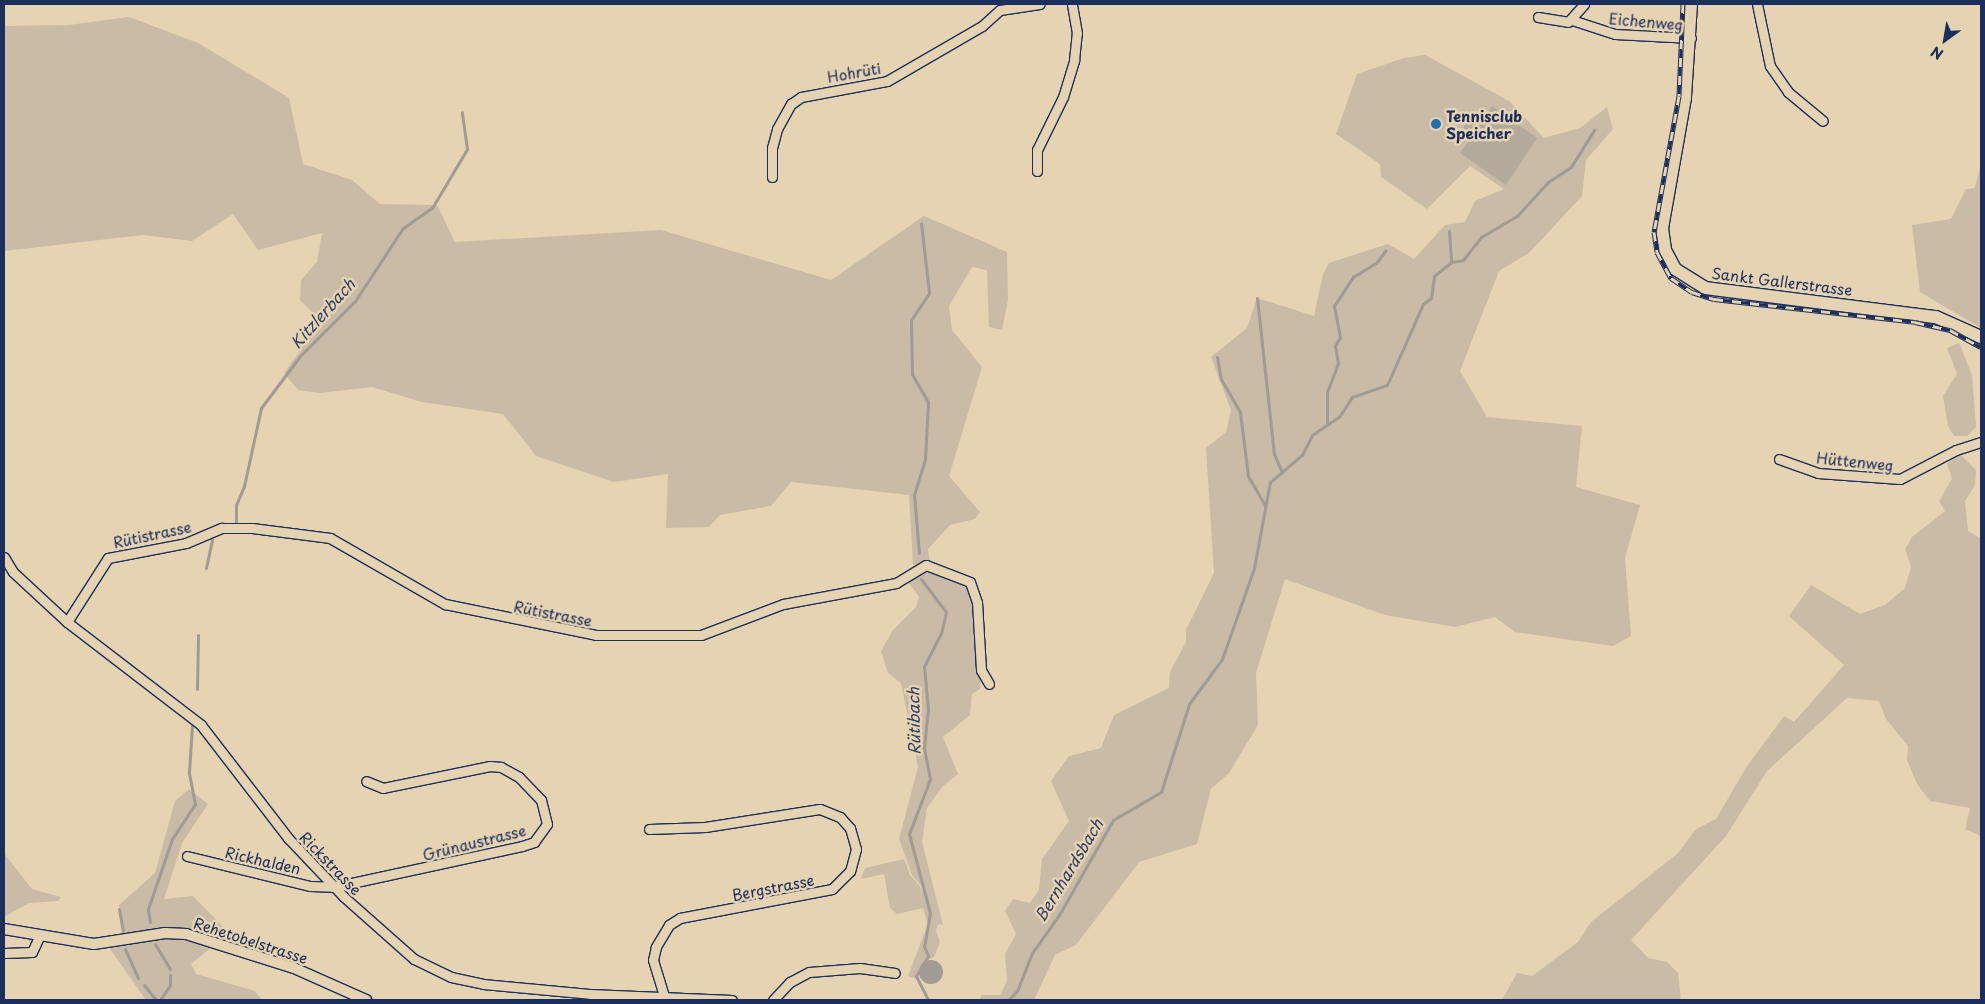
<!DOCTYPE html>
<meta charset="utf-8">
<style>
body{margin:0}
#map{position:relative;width:1985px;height:1004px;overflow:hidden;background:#e6d3b1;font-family:"Playpen Sans",sans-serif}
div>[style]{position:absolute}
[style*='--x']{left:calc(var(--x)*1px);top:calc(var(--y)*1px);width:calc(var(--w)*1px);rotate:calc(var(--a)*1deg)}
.green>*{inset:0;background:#c9bba5}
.water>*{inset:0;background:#a09b95}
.round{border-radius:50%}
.stream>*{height:3px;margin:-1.5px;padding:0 1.5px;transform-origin:1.5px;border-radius:1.5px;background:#a09b95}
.building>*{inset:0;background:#b3aa9c}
.roads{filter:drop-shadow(1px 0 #1b2f5e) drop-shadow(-1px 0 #1b2f5e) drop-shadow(0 1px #1b2f5e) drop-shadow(0 -1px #1b2f5e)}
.minor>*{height:9px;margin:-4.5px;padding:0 4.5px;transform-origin:4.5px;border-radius:4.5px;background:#e6d3b1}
.tertiary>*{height:10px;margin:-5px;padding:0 5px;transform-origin:5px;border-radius:5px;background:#e6d3b1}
.secondary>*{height:12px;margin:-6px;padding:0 6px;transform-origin:6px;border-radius:6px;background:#e6d3b1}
.rail>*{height:5px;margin-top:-2.5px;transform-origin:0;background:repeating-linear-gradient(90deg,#e6d3b1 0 9px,#1b2f5e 0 18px);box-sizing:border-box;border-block:1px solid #1b2f5e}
.dots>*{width:14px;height:14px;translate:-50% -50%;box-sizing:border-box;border:2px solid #e6d3b1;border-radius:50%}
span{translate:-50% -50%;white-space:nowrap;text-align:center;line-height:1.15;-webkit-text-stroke:5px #e6d3b1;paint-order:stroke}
.street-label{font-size:15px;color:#1b2f5e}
.poi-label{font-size:15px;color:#1b2f5e;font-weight:700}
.left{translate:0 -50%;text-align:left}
.water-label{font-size:16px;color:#2f3f66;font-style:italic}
.frame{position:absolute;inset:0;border:5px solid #1b2f5e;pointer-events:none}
.north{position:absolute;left:1920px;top:15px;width:50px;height:50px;-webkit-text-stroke:4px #e6d3b1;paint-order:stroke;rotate:212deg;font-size:14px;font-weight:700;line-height:20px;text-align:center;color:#1b2f5e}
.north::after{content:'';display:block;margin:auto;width:18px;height:22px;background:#1b2f5e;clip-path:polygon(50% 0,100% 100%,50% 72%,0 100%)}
</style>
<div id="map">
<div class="green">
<div style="clip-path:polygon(129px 17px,198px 43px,289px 98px,303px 164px,352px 180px,380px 204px,437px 205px,455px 242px,661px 230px,831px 280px,924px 216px,1007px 252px,1008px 300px,1002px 330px,989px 327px,987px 270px,972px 267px,949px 306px,952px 330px,982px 367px,949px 476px,980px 512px,975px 519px,950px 525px,928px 549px,930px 562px,913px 565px,909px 495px,791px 482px,771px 506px,720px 515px,709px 527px,666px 528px,668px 474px,614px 482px,536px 456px,503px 414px,422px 402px,372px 387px,320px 393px,298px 390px,284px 373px,321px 321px,300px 300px,301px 280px,317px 262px,322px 233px,258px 250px,233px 214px,192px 241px,143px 235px,4px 251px,4px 26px,69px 25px)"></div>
<div style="clip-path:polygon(1425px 55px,1509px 101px,1544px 138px,1580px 128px,1607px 107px,1613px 129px,1586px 160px,1582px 196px,1529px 253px,1499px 271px,1460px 371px,1487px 417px,1582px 426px,1576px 487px,1640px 505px,1625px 558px,1631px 636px,1613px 646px,1515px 632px,1495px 617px,1455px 627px,1385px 615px,1285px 579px,1256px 673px,1258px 725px,1229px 773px,1211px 789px,1197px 844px,1139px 862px,1076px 945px,1055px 955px,1034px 1000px,980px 1000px,981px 995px,1000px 995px,1007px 981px,1005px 954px,1016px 934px,1005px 911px,1013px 899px,1030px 903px,1039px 890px,1042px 859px,1069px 821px,1051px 781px,1069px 756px,1101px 748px,1114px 715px,1169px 688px,1170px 672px,1186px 642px,1186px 630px,1214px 573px,1206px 448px,1226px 432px,1231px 410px,1211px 357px,1247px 328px,1257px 298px,1314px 316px,1323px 274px,1329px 263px,1388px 244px,1414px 259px,1445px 225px,1465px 222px,1475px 201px,1504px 189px,1470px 166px,1427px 209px,1381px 177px,1380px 164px,1336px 134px,1357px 74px,1404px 58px)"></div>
<div style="clip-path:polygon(1981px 163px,1981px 328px,1920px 292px,1912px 225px,1951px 219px,1966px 189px,1975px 188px)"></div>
<div style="clip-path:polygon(1959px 343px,1972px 375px,1976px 427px,1967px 436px,1954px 436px,1948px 426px,1943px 396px,1957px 374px,1947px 348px)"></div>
<div style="clip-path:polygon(1960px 454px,1976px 470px,1975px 485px,1965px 501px,1968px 531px,1981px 539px,1981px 836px,1965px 829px,1970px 808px,1930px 801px,1917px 784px,1907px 760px,1908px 746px,1886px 719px,1879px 701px,1847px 698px,1767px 771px,1726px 836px,1631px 940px,1648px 958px,1667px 962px,1678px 973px,1681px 1000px,1502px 1000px,1517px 973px,1532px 976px,1578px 942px,1591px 922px,1677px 854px,1696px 829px,1716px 819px,1747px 766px,1784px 716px,1794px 722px,1844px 665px,1789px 616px,1811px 585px,1860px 614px,1885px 605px,1905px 588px,1911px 567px,1905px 549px,1912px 537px,1945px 511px,1939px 501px,1952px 479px,1947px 464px)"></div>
<div style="clip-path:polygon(928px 568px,962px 579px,972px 591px,981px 678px,980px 689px,972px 694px,970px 715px,943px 737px,958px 774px,943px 786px,927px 808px,922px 842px,943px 925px,938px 924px,936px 931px,940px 942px,934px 957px,924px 961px,917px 979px,908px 976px,928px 924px,923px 908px,897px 914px,890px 908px,884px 874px,861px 879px,865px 868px,904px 859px,910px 875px,920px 886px,922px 901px,921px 886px,912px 875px,899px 839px,918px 767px,901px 683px,888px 673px,881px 651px,893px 630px,916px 607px,919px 597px,907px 580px)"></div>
<div style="clip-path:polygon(189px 789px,208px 804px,182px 843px,164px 899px,193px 896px,229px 933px,191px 964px,196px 974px,255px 991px,262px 1000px,146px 1000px,110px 949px,124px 931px,119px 905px,155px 873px,175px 801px)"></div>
<div style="clip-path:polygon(4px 853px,32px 889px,61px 897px,58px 901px,29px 903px,4px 917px)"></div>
</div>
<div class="water">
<div class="round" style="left:919px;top:960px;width:24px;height:24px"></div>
</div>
<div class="stream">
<div style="--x:1449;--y:231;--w:31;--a:86"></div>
<div style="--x:1257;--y:298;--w:157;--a:83.8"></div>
<div style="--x:1274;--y:454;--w:20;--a:66"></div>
<div style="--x:1217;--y:357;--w:22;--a:80"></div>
<div style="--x:1221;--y:379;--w:38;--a:60"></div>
<div style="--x:1240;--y:412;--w:64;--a:82.9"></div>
<div style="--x:1248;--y:476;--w:34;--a:60"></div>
<div style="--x:1327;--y:424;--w:32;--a:-90"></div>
<div style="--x:1327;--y:392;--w:31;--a:-69"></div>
<div style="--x:1338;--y:363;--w:17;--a:-100"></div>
<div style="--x:1335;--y:346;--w:10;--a:-61"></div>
<div style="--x:1340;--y:337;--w:32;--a:-101"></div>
<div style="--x:1334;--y:306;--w:35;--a:-57"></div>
<div style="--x:1353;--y:277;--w:28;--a:-32"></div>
<div style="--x:1377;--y:262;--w:14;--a:-54"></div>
<div style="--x:236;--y:523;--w:18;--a:-90"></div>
<div style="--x:236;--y:505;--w:21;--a:-67"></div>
<div style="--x:244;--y:486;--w:80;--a:-77.7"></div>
<div style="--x:261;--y:408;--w:65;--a:-53.1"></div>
<div style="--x:300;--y:356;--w:78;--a:-45"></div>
<div style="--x:355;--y:301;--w:87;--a:-56.7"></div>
<div style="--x:403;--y:228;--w:35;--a:-35"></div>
<div style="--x:432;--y:208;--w:69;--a:-59.3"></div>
<div style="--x:467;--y:149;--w:37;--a:-98"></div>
<div style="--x:919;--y:553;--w:58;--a:-94.9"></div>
<div style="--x:914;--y:495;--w:37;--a:-73"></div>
<div style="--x:925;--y:460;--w:58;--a:-87"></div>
<div style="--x:928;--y:402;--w:32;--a:-120"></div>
<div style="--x:912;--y:374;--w:54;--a:-91.1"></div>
<div style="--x:911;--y:320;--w:32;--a:-56"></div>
<div style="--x:929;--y:293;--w:70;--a:-96.5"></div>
<div style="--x:206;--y:568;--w:29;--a:-78"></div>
<div style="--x:921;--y:579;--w:41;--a:52.9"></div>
<div style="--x:946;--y:612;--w:22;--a:103"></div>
<div style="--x:941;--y:633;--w:37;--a:117"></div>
<div style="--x:924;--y:666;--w:43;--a:84.7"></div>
<div style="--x:928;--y:709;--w:39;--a:96"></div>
<div style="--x:924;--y:748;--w:32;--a:79"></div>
<div style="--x:930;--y:779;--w:59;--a:110.9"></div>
<div style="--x:909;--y:834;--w:82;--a:75.1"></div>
<div style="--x:930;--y:913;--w:34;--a:100"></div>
<div style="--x:924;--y:946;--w:11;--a:68"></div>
<div style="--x:928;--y:956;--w:23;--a:121"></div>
<div style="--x:916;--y:976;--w:27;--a:63"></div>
<div style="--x:197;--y:689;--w:54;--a:-88.9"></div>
<div style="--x:119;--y:909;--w:22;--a:80"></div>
<div style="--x:150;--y:922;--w:13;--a:-99"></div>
<div style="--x:148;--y:909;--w:74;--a:-71.1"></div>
<div style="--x:172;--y:839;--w:42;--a:-56.7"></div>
<div style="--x:195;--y:804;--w:33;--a:-101"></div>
<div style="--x:189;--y:772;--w:46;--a:-86.3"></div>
<div style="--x:155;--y:944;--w:29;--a:59"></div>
<div style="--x:125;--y:949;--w:32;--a:66"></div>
<div style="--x:144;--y:985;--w:19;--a:51"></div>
<div style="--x:160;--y:1000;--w:18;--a:-56"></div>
<div style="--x:170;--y:985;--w:10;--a:-90"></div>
<div style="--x:1008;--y:1000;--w:13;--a:-45"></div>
<div style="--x:1017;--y:991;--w:41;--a:-68.5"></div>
<div style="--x:1032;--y:953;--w:47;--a:-54.6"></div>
<div style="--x:1059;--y:915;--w:109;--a:-60.4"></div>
<div style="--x:1113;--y:820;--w:56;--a:-30.3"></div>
<div style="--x:1161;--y:792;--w:92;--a:-72.3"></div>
<div style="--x:1189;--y:704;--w:56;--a:-53.7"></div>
<div style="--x:1222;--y:659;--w:96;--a:-70.6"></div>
<div style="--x:1254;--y:568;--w:87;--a:-79.5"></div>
<div style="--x:1270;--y:482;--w:42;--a:-40.2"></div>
<div style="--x:1302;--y:455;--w:22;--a:-63"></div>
<div style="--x:1312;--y:435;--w:32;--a:-34"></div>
<div style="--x:1339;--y:417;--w:24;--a:-57"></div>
<div style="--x:1352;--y:397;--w:37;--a:-19"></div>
<div style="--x:1387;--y:385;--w:89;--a:-66"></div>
<div style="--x:1423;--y:304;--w:10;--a:-37"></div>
<div style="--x:1431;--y:298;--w:22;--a:-82"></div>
<div style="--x:1434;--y:276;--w:22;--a:-39"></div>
<div style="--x:1451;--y:262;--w:12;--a:-9"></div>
<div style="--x:1463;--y:260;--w:29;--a:-52"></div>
<div style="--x:1481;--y:237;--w:42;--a:-30.3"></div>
<div style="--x:1517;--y:216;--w:46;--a:-47.6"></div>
<div style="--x:1548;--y:182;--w:27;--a:-33"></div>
<div style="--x:1571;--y:167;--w:44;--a:-58.1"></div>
</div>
<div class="building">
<div style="clip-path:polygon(1492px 106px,1537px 138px,1506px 185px,1460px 153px,1470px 139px,1460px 133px,1468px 120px,1478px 127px)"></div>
</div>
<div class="roads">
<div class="minor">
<div style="--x:1757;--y:4;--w:63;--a:78.2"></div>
<div style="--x:1770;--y:66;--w:32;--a:55"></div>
<div style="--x:1788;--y:92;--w:45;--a:39.6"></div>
<div style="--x:1538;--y:17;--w:30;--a:9"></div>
<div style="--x:1568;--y:22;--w:24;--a:-48"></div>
<div style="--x:1572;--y:20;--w:45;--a:18"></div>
<div style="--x:1615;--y:34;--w:76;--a:3"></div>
<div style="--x:1037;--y:171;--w:21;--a:-90"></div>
<div style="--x:1037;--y:150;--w:59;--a:-63.9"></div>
<div style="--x:1063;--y:97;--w:39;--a:-73"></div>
<div style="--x:1074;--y:60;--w:27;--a:-84"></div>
<div style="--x:1077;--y:33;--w:29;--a:-100"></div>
<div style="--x:772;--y:177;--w:29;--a:-90"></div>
<div style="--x:772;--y:148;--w:20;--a:-75"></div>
<div style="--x:777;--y:129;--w:29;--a:-61"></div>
<div style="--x:791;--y:104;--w:12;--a:-35"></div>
<div style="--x:801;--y:97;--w:87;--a:-10.5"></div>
<div style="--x:887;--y:81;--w:110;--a:-30.1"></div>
<div style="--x:982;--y:26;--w:24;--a:-42"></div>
<div style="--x:1000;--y:10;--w:40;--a:-8.5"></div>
<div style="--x:1779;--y:459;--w:41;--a:19.7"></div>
<div style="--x:1818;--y:473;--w:82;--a:4.2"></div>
<div style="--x:1900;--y:479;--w:63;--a:-27.4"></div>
<div style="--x:1956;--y:450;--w:26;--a:-18"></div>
<div style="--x:4;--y:557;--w:17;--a:59"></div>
<div style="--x:13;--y:572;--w:74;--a:42.8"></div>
<div style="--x:67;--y:622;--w:169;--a:37.5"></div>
<div style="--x:201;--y:725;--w:143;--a:52.4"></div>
<div style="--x:288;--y:838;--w:81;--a:46.5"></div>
<div style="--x:344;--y:897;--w:94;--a:41.5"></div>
<div style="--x:414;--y:959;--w:41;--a:25.9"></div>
<div style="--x:451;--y:977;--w:33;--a:12"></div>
<div style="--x:483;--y:984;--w:107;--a:5.3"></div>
<div style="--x:590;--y:994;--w:142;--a:2.4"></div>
<div style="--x:67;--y:622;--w:76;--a:-57.4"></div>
<div style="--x:108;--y:558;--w:79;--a:-10.9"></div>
<div style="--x:186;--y:543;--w:39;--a:-23"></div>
<div style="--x:222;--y:528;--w:30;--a:0"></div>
<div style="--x:252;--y:528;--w:79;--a:7.3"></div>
<div style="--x:330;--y:538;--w:133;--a:29.9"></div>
<div style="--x:445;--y:604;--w:154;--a:11.6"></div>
<div style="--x:596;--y:635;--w:105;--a:0"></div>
<div style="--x:701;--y:635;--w:88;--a:-20.7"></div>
<div style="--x:783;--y:604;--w:115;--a:-10.5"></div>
<div style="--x:896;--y:583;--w:35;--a:-31"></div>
<div style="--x:926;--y:565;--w:47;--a:21.1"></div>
<div style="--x:970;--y:582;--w:21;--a:71"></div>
<div style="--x:977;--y:602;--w:68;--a:86.6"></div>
<div style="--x:981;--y:670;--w:16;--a:60"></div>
<div style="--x:649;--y:829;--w:56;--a:-2"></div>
<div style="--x:705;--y:827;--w:116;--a:-8.9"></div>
<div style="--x:820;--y:809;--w:22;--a:22"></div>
<div style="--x:840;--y:817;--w:15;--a:48"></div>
<div style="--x:850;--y:828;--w:22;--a:74"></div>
<div style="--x:856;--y:849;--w:23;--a:105"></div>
<div style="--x:850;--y:871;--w:25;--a:135"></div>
<div style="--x:832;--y:889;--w:155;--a:169.2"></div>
<div style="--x:680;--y:918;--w:13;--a:148"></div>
<div style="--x:669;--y:925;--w:26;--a:121"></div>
<div style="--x:656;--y:947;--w:13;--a:103"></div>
<div style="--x:653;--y:960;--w:39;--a:73"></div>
<div style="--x:187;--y:856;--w:127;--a:13.7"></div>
<div style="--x:310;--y:886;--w:23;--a:2"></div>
<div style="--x:333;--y:887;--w:193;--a:-12.2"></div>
<div style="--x:522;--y:846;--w:13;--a:-18"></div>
<div style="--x:534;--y:842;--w:22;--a:-54"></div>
<div style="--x:547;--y:824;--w:25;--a:-104"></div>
<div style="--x:541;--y:800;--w:32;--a:-134"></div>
<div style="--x:519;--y:777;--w:21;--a:-151"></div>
<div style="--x:501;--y:767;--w:11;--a:-175"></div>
<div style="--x:490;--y:766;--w:109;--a:168.4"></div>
<div style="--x:383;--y:788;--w:18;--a:-158"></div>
<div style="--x:4;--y:953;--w:28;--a:-2"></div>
<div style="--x:32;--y:952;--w:19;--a:-65"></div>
<div style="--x:773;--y:1000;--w:25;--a:-47"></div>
<div style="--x:790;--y:982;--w:21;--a:-28"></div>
<div style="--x:809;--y:972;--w:51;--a:-4.5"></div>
<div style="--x:860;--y:968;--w:35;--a:8"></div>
</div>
<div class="tertiary">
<div style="--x:4;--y:929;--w:91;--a:9.5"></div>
<div style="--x:94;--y:944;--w:72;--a:-8.8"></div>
<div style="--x:165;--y:933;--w:21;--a:3"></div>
<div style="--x:186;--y:934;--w:113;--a:17.5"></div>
<div style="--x:294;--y:968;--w:79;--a:24"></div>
</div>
<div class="secondary">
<div style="--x:1691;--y:4;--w:94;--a:93.7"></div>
<div style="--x:1685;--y:98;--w:132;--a:100"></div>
<div style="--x:1662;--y:228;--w:22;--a:82"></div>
<div style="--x:1665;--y:250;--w:21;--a:62"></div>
<div style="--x:1675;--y:269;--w:36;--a:32"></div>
<div style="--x:1705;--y:288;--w:233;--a:7.2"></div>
<div style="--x:1936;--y:317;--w:49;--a:24"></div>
</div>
</div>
<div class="rail">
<div style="--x:1683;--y:4;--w:92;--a:92.5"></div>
<div style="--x:1679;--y:96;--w:138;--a:100.4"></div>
<div style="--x:1654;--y:232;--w:20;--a:81"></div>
<div style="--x:1657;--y:252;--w:30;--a:62"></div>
<div style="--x:1671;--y:278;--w:25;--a:34"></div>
<div style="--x:1692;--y:292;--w:23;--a:18"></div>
<div style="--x:1714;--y:299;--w:202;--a:6.5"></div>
<div style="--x:1915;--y:322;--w:36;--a:13"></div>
<div style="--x:1950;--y:330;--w:35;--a:29"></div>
</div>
<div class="dots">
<div style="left:1436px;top:124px;background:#1f6fb2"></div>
</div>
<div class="street-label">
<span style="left:1646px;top:21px;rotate:5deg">Eichenweg</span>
<span style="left:854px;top:72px;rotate:-10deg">Hohrüti</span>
<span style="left:1782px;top:281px;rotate:7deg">Sankt Gallerstrasse</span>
<span style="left:1855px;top:461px;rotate:6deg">Hüttenweg</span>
<span style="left:152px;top:534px;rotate:-12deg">Rütistrasse</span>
<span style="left:553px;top:613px;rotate:11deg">Rütistrasse</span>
<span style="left:474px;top:842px;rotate:-14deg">Grünaustrasse</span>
<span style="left:263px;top:860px;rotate:13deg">Rickhalden</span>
<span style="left:331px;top:863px;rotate:46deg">Rickstrasse</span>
<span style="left:773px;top:887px;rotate:-11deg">Bergstrasse</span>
<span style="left:251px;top:940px;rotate:18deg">Rehetobelstrasse</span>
</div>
<div class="poi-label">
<span class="left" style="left:1446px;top:124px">Tennisclub<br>Speicher</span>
</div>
<div class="water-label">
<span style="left:322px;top:313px;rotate:-48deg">Kitzlerbach</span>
<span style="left:913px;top:721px;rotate:-91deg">Rütibach</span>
<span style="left:1068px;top:870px;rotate:-59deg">Bernhardsbach</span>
</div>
<div class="frame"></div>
<div class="north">N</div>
</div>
